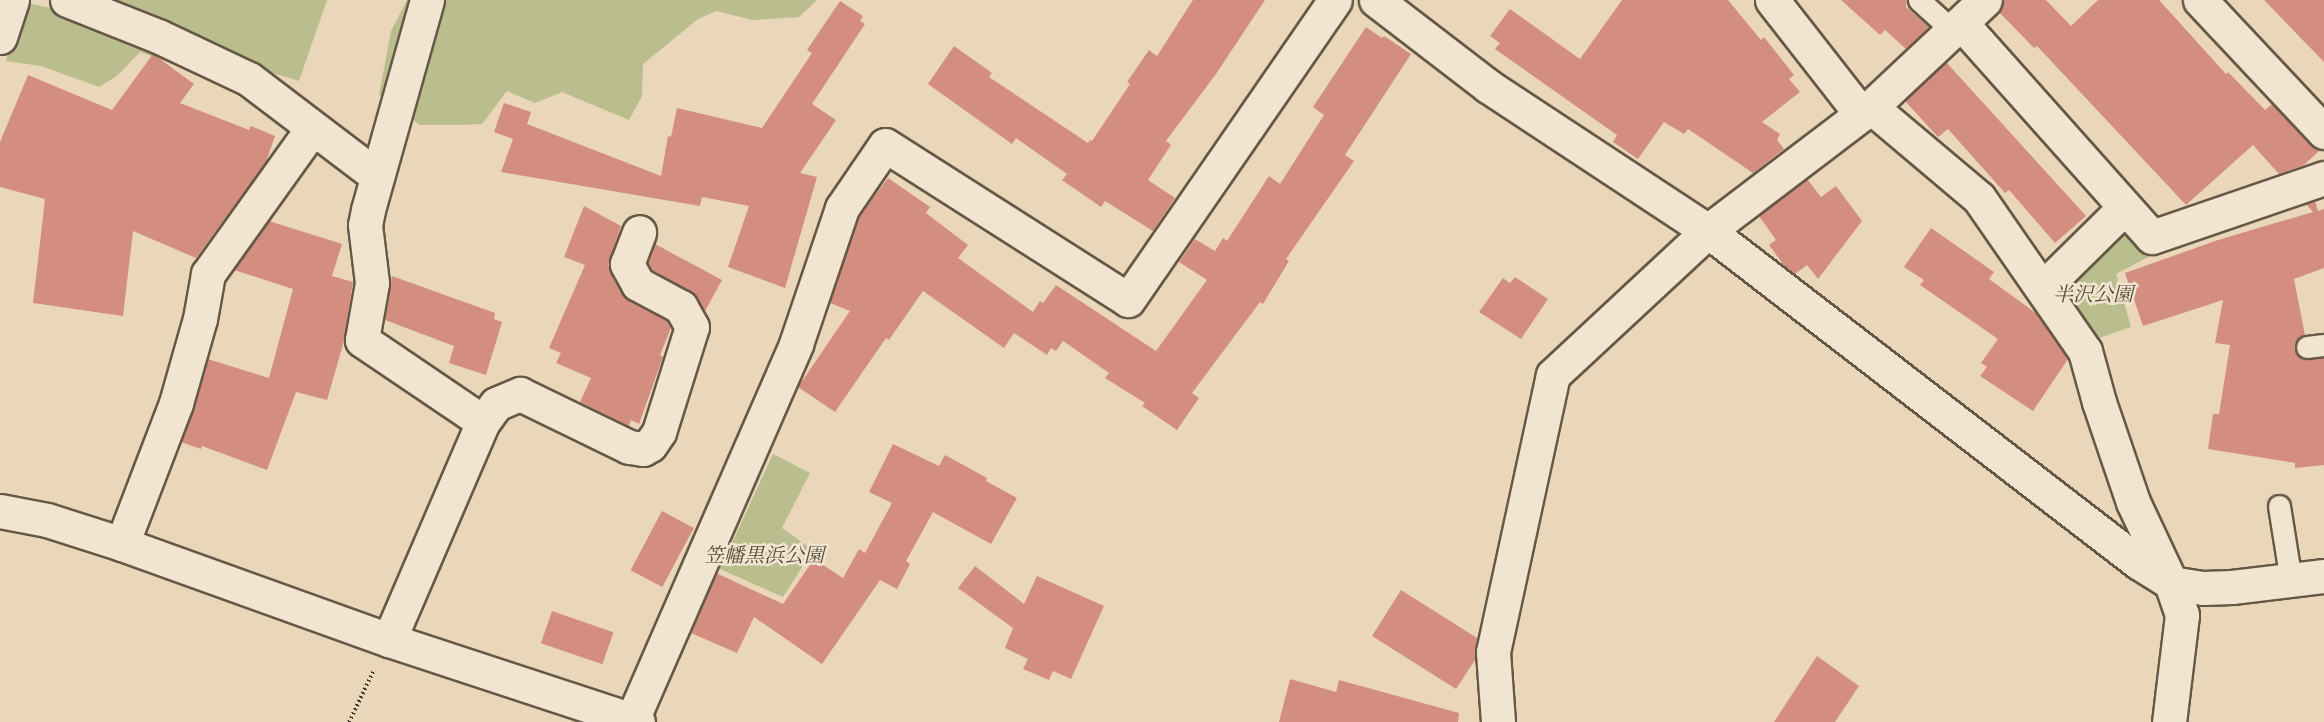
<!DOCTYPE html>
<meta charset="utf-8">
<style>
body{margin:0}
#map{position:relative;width:2324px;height:722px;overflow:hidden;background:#ead7ba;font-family:"Gentium Book Plus","Noto Serif JP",serif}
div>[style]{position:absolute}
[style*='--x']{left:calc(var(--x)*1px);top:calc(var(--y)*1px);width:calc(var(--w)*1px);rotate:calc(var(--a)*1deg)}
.green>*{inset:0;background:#babd8d}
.building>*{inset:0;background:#d48e80;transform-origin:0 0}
.path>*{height:4px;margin-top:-2px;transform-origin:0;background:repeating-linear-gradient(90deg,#3a2e20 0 1.5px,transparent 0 4.5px)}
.roads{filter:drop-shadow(2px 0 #665846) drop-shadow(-2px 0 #665846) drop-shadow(0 2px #665846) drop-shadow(0 -2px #665846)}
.service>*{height:21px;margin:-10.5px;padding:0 10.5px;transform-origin:10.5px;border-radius:10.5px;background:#f1e5d2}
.minor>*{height:33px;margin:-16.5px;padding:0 16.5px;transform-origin:16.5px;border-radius:16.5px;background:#f1e5d2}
.tertiary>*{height:33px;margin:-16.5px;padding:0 16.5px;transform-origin:16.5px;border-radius:16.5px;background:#f1e5d2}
span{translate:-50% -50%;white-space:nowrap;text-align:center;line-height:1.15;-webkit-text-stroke:5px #f1e5d2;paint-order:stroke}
.park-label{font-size:20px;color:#544b36;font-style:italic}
</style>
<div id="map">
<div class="green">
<div style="clip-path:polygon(63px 0,327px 0,299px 81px,270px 72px,248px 59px,226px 57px,211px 78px,140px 52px,117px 76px,99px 87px,41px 66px,6px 61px,23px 2px,51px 8px)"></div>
<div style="clip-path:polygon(407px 0,817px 0,799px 17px,753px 20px,716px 11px,698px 19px,643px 64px,642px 96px,629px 120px,562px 92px,535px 103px,507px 91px,482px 124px,459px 125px,420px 125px,379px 95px,391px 31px)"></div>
<div style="clip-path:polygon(2116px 231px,2133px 232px,2152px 255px,2116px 274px,2131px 327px,2093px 340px,2063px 301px,2064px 282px)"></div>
<div style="clip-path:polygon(773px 454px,810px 473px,782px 528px,813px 550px,783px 597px,720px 569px)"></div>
</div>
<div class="building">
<div style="clip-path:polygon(1193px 0,1265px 0,1216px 74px,1166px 141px,1171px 145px,1148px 180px,1175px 198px,1153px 231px,1105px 201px,1101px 207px,1062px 180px,1067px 174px,1016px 138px,1012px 144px,928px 84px,954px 46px,992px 73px,989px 77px,1088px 143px,1090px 140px,1092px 141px,1130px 84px,1127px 82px,1149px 50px,1157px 56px)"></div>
<div style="clip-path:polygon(1622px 0,1728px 0,1761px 40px,1764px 37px,1794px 75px,1789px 79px,1800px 92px,1762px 122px,1780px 134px,1777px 140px,1784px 149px,1753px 173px,1688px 129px,1684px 134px,1664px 122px,1638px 159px,1613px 142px,1617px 135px,1495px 49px,1500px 43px,1490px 36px,1510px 9px,1580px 59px)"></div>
<div style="clip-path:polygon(1841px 0,1907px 0,1906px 7px,1929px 27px,1906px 49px,1885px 30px,1880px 35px)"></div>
<div style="clip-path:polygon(2003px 0,2046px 0,2071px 26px,2098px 0,2159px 0,2226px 74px,2228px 72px,2265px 110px,2272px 104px,2310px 145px,2320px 150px,2304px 165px,2279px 174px,2253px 145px,2186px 205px,2037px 46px,2034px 48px,1999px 12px)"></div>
<div style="clip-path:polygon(2264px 0,2324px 0,2324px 62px)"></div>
<div style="clip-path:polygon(840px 1px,863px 16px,860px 21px,865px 24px,812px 104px,836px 120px,800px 173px,817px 177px,785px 288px,728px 267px,749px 206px,702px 197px,700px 206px,501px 172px,513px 139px,494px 132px,504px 103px,531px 112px,527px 124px,661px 176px,668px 136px,671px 137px,677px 108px,762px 128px,812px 53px,807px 50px)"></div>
<div style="clip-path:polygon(1366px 27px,1382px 38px,1384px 36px,1411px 54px,1345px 155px,1354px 161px,1286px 259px,1289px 261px,1263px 304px,1260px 302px,1192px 393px,1199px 398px,1177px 430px,1142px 406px,1145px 403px,1105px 378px,1109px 373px,1063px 341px,1056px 351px,1051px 348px,1047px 355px,1014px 333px,1004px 348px,923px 291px,889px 340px,886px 338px,835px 412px,798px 387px,850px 311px,830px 303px,859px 216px,888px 178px,930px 207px,926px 213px,968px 245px,958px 258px,1033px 312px,1040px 301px,1043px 303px,1056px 285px,1156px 351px,1207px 280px,1179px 262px,1195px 239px,1215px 251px,1223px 238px,1227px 241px,1269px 176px,1280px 184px,1324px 115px,1313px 107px)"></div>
<div style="clip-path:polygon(153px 54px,194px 84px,180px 103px,249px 130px,251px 126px,275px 136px,266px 162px,196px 258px,133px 231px,123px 316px,33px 303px,45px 199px,0 187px,0 142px,28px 75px,112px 110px)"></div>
<div style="clip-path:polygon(1946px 62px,2086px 216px,2055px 243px,2009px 190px,2005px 193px,1948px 129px,1938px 137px,1905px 101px)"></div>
<div style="clip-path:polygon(1807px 179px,1821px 197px,1836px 186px,1862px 221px,1818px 279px,1807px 265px,1795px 274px,1786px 268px,1769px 245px,1776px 240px,1759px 216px)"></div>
<div style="clip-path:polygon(2315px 201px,2318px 211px,2324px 209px,2324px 268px,2294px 279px,2305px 335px,2296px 341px,2294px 348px,2303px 359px,2324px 358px,2324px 465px,2295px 468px,2295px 463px,2208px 449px,2213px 414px,2219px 414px,2230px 345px,2215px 343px,2223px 300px,2143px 326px,2125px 273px,2218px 240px,2313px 212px,2306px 204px)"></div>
<div style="clip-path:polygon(584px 206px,621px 226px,608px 265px,622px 293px,629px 301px,667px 321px,671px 328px,660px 355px,663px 357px,639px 424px,631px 420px,629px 426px,580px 402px,591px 378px,556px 363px,561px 353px,549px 348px,585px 265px,564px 257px)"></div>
<div style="clip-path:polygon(269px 221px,342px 244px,332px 276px,353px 282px,344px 341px,327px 400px,296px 392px,267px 470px,202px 446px,201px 449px,181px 442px,208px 359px,269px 378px,293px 289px,234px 270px)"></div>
<div style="clip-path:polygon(1931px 228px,1994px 272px,1989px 279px,2037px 314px,2068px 359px,2033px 411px,1980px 376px,1987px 367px,1981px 363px,1998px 339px,1920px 285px,1924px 280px,1904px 267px)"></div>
<div style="clip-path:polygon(655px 244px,722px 280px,705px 311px,690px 291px,652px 270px,648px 263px)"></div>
<div style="clip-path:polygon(392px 276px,495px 313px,494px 319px,502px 322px,486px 375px,449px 363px,454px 346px,385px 320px)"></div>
<div style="clip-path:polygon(1515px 277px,1548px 299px,1521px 339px,1479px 312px,1503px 278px,1510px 283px)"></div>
<div style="clip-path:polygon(893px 444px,939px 466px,945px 455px,987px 478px,986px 481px,1017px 498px,991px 544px,933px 512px,906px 561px,910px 564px,897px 589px,880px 580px,822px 664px,754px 617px,737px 653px,691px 633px,716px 573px,783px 604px,814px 559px,843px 578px,859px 549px,865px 553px,892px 503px,869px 492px)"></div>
<div style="left:662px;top:511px;width:36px;height:67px;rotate:28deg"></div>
<div style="clip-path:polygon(975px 566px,1024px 604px,1037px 576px,1104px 606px,1071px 679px,1053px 671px,1049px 680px,1023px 669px,1028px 659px,1005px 648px,1013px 628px,958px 588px)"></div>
<div style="clip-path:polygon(1401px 590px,1477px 638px,1475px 660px,1456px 689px,1372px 636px)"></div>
<div style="left:552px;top:611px;width:65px;height:34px;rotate:19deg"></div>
<div style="clip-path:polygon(1817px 656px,1859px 686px,1835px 722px,1774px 722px)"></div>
<div style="clip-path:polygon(1290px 679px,1336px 692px,1339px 680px,1459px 713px,1458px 722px,1279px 722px)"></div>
</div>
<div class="path">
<div style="--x:349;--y:722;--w:58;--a:-64.3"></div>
</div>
<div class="roads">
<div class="service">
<div style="--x:1919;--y:0;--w:46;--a:42.4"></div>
<div style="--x:2307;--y:347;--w:17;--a:-7"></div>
<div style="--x:2279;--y:506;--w:76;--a:80.9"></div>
</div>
<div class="minor">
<div style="--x:67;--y:0;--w:98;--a:21.6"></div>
<div style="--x:158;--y:36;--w:101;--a:25.3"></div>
<div style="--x:249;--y:79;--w:161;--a:37.2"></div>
<div style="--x:427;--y:0;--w:218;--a:105.7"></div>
<div style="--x:368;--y:210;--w:15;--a:101"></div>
<div style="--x:365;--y:225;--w:58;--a:83.1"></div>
<div style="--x:372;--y:283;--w:58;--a:100"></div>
<div style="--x:362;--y:340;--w:146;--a:34.1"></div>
<div style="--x:1376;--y:0;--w:141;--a:37.5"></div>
<div style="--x:1488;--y:86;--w:263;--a:33.4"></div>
<div style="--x:1708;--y:231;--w:543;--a:37.59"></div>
<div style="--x:2138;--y:562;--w:39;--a:32"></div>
<div style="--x:2171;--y:583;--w:32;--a:9"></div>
<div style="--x:2203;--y:588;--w:29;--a:-2"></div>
<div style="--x:2232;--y:587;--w:93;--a:-6.8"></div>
<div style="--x:1772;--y:0;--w:145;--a:52"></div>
<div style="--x:2200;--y:0;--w:181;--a:46.8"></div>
<div style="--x:1962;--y:24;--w:285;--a:48.3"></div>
<div style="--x:2152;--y:237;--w:182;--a:-18.9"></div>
<div style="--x:0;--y:37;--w:39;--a:-72"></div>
<div style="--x:1871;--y:107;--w:141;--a:40.1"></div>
<div style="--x:1979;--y:198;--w:186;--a:55.3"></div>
<div style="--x:2085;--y:351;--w:53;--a:74.6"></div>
<div style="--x:2099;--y:402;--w:106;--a:71.2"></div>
<div style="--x:2133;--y:502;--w:89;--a:64.9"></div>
<div style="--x:2171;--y:583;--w:34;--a:71"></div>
<div style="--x:2182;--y:615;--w:108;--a:96.9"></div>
<div style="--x:2043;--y:288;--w:114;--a:-44.6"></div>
<div style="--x:122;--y:544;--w:151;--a:-69"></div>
<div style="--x:176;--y:403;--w:87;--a:-74.1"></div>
<div style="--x:200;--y:319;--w:46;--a:-79.9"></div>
<div style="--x:208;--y:274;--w:178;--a:-54.4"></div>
<div style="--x:389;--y:640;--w:237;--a:-66.7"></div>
<div style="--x:483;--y:422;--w:22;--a:-54"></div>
<div style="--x:496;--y:404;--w:26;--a:-23"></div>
<div style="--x:520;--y:394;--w:121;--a:25.9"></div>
<div style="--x:629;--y:447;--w:14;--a:8"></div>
<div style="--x:643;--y:449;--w:8;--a:-30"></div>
<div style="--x:650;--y:445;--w:16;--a:-55"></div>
<div style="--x:659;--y:432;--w:110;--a:-72.6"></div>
<div style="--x:692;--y:327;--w:23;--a:-119"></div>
<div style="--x:681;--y:307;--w:49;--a:-151.9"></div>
<div style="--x:638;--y:284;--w:23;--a:-119"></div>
<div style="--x:627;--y:264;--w:34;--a:-69"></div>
<div style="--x:632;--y:720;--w:410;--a:-66.4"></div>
<div style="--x:796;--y:344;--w:144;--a:-71.3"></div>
<div style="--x:842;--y:208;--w:76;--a:-55.7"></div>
<div style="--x:885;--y:145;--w:288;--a:32.5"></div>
<div style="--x:1128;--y:300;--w:364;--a:-55.4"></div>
<div style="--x:1498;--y:722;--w:70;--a:-94.1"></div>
<div style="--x:1493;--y:652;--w:283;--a:-77.8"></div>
<div style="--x:1553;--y:375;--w:212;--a:-42.9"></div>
<div style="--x:1708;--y:231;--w:205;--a:-37.3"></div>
<div style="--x:1871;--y:107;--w:156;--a:-43.2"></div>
</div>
<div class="tertiary">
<div style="--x:0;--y:511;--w:48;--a:10.8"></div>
<div style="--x:47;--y:520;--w:79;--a:17.7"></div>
<div style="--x:122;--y:544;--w:284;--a:19.8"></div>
<div style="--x:389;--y:640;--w:262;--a:18.2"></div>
</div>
</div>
<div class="park-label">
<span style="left:2093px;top:293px">半沢公園</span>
<span style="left:764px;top:554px">笠幡黒浜公園</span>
</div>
</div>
